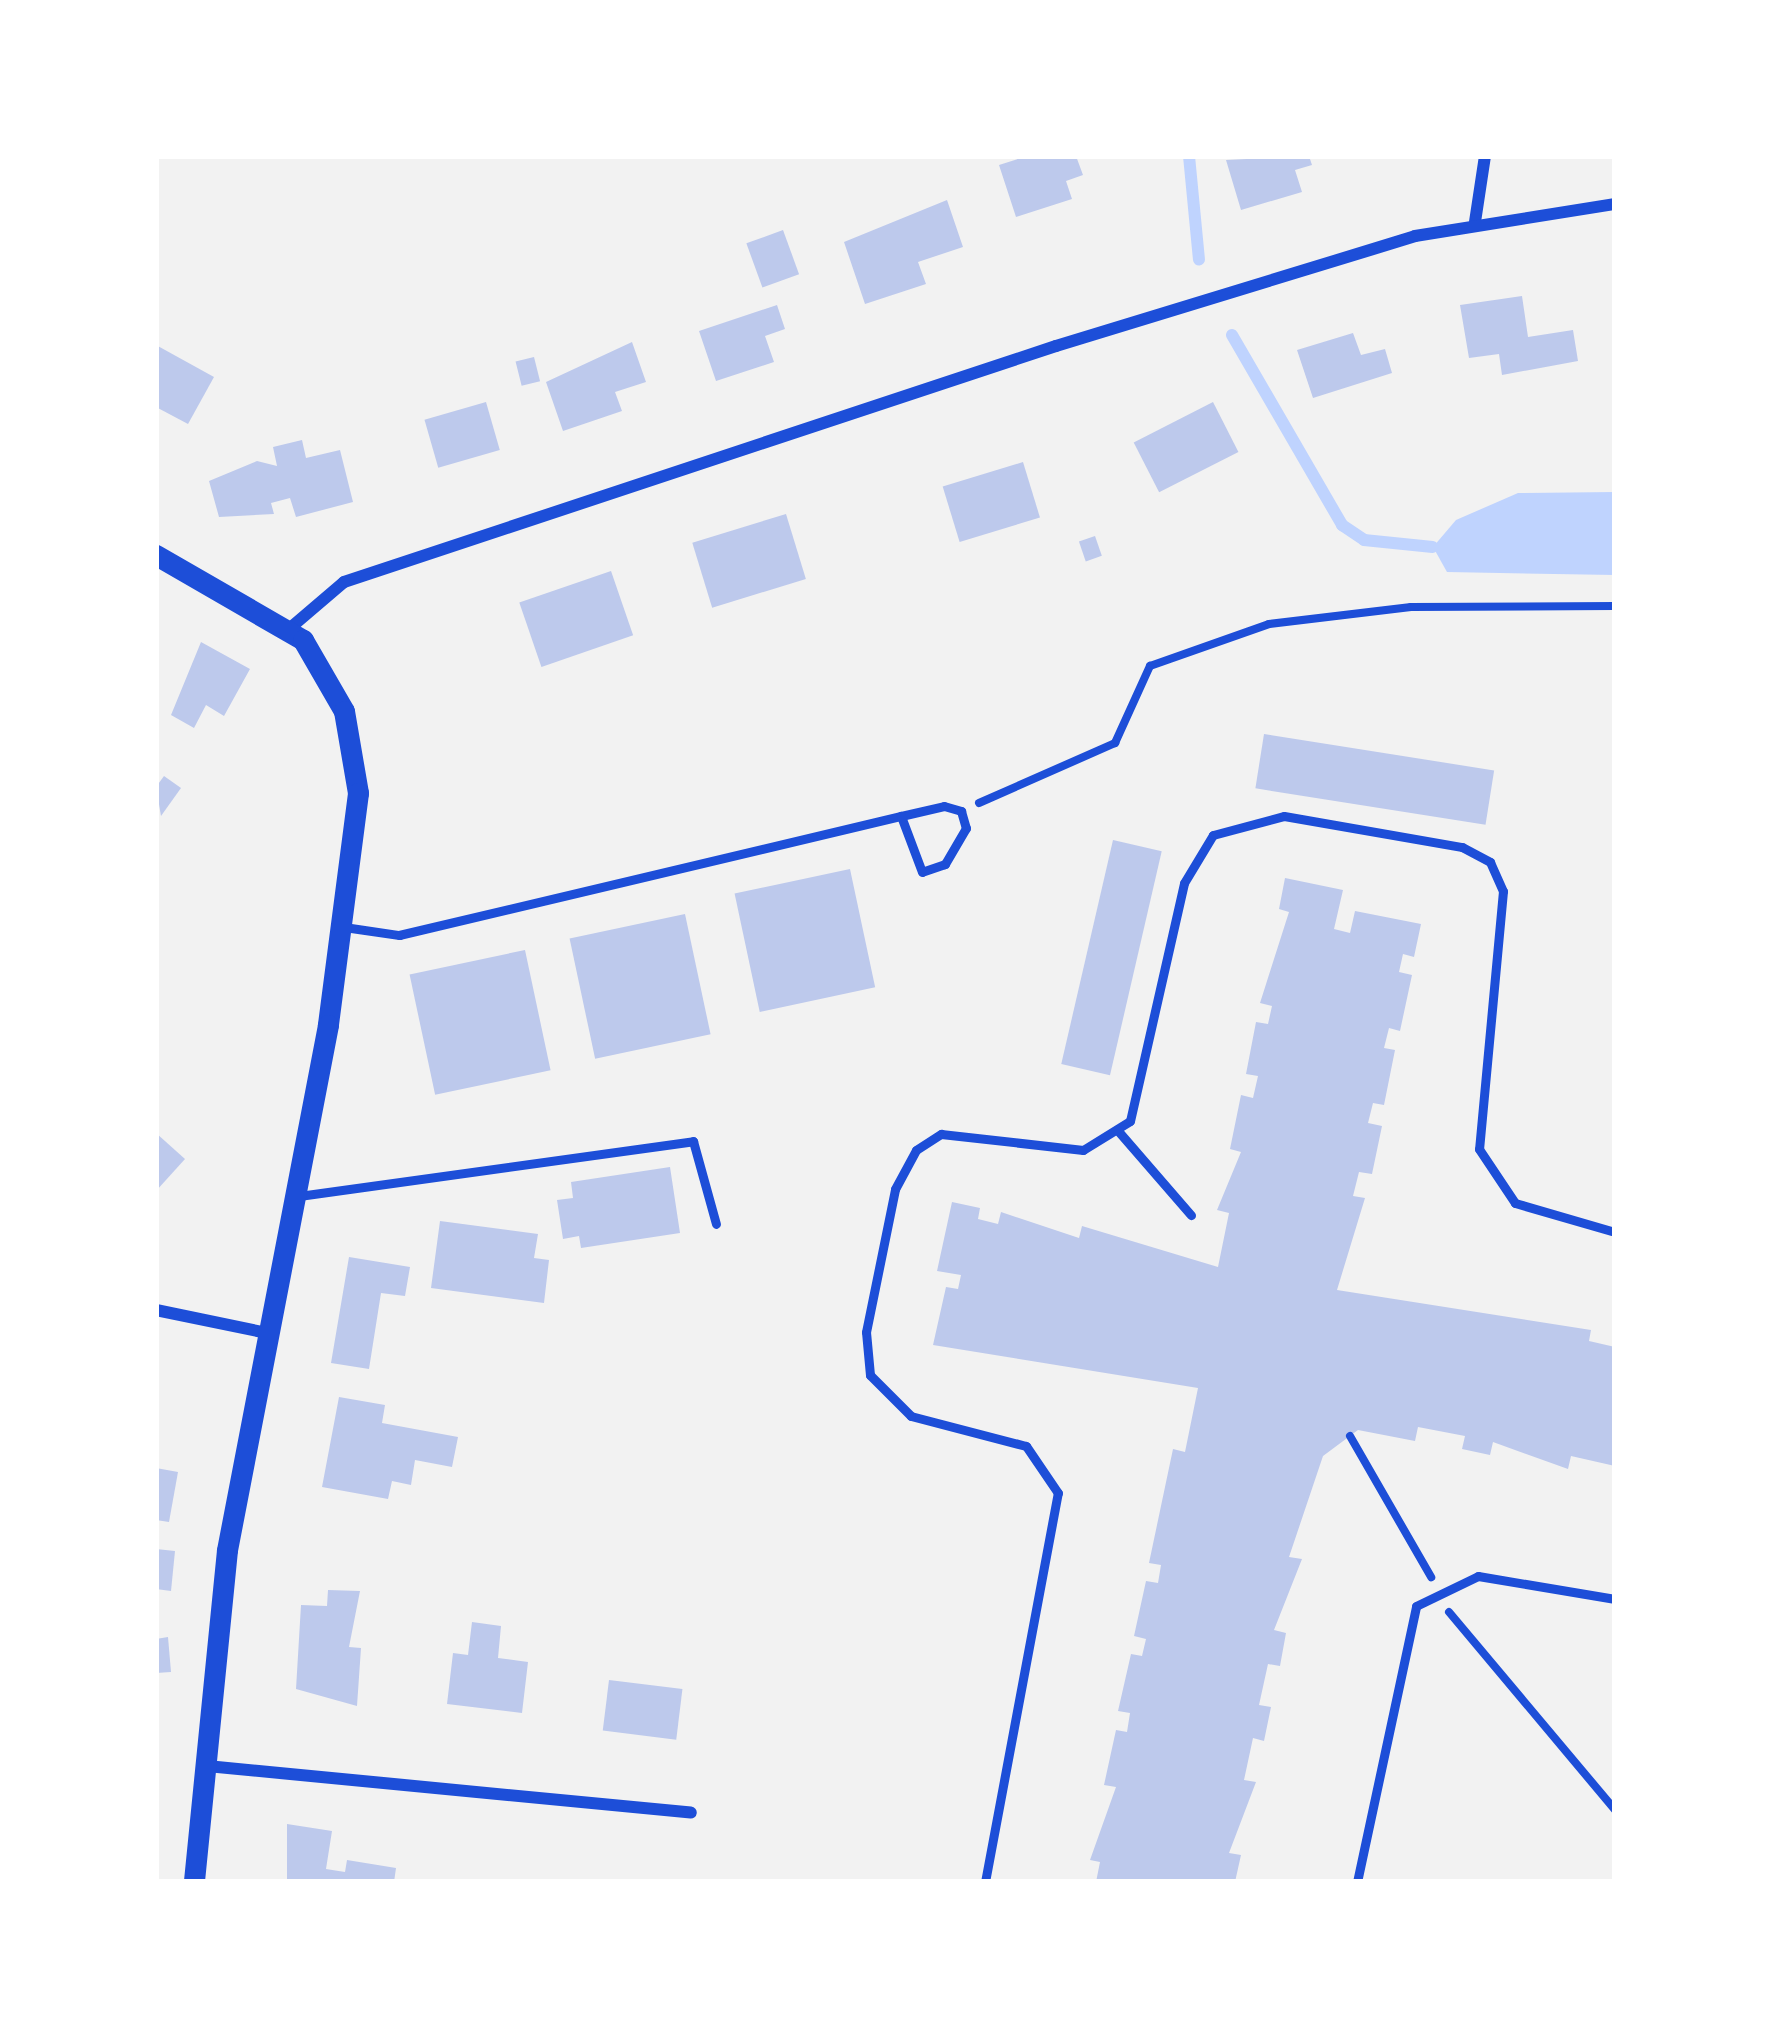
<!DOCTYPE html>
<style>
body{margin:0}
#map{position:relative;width:1771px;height:2038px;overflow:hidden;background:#f2f2f2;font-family:"Roboto Condensed",sans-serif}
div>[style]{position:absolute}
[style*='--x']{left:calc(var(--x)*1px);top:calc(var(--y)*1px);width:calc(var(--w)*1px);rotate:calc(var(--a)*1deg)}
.water>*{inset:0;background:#bfd3fe}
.stream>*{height:12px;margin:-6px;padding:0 6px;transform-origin:6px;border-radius:6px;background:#bfd3fe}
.building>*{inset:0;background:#bdc9ec;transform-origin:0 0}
.path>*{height:8px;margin:-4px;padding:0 4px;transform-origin:4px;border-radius:4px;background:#1d4ed8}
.service>*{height:9px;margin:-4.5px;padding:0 4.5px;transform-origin:4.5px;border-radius:4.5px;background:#1d4ed8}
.minor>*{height:12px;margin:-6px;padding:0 6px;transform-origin:6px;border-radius:6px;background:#1d4ed8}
.tertiary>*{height:21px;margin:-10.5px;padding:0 10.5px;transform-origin:10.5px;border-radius:10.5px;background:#1d4ed8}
span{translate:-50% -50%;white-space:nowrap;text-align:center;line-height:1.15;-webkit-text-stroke:12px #fff;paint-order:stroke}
.frame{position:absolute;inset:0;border:159px solid #fff;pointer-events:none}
</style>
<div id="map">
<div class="water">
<div style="clip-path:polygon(1615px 492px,1615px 575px,1447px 572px,1433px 547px,1456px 520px,1518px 493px)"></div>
</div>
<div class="stream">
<div style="--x:1189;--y:156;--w:104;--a:84.5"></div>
<div style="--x:1232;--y:335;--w:220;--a:59.9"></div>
<div style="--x:1342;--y:525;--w:27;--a:34"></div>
<div style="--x:1364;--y:540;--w:69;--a:5.8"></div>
</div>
<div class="building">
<div style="clip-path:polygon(1027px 156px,1076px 156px,1083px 175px,1066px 181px,1072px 199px,1016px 217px,999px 165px)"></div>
<div style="clip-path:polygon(1309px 156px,1312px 165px,1295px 170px,1302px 192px,1241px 210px,1226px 160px)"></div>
<div style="clip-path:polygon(947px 200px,963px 247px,918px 262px,926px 284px,865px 304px,844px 242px)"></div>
<div style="left:783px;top:230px;width:47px;height:39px;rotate:70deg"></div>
<div style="clip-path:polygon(1522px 296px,1528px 337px,1573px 330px,1578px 361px,1502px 375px,1499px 354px,1469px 358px,1460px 305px)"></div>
<div style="clip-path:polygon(777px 305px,785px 329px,765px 336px,774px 362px,716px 381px,699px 331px)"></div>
<div style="clip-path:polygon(1353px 333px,1361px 355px,1385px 349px,1392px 373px,1313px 398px,1297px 350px)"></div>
<div style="clip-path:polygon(632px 342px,646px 382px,615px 392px,622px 411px,563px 431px,546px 382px)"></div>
<div style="clip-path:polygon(156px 345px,214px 377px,188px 424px,156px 407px)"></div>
<div style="left:534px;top:357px;width:25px;height:19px;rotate:76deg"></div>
<div style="left:486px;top:402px;width:50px;height:64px;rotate:74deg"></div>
<div style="left:1213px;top:402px;width:56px;height:89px;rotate:63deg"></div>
<div style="clip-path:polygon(302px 440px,306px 458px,340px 450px,353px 502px,296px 517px,290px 498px,271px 503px,274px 514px,219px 517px,209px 481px,257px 461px,277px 466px,273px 447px)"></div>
<div style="left:1023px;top:462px;width:58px;height:84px;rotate:73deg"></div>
<div style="left:786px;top:514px;width:68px;height:98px;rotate:73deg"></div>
<div style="left:1095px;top:536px;width:21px;height:17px;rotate:71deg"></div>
<div style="left:611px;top:571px;width:68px;height:97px;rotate:71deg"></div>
<div style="clip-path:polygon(201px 642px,250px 669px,224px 716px,206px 705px,194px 728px,171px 715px)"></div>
<div style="left:1264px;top:734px;width:233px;height:55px;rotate:9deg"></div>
<div style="clip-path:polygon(164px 776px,181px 788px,161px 816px,156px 787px)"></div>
<div style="left:1113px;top:840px;width:50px;height:230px;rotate:13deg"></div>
<div style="left:850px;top:869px;width:121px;height:118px;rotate:78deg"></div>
<div style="clip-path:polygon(1285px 878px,1343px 890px,1334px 929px,1350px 933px,1355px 911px,1421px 924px,1414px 957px,1403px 954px,1399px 972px,1412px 975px,1400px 1031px,1389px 1028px,1384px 1048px,1395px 1050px,1384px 1105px,1373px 1103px,1368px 1123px,1382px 1126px,1372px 1174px,1359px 1172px,1353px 1196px,1365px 1198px,1337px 1290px,1591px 1330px,1589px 1341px,1615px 1347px,1615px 1466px,1571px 1456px,1568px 1469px,1493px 1442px,1490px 1455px,1462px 1449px,1465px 1436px,1418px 1427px,1415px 1441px,1358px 1430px,1323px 1456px,1289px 1557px,1302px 1559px,1274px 1630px,1286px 1633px,1280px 1666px,1268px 1664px,1259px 1705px,1271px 1707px,1264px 1741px,1253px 1738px,1244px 1780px,1256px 1782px,1229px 1853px,1241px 1855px,1235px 1882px,1096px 1882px,1100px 1862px,1090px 1860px,1116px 1787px,1104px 1785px,1116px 1730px,1127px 1732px,1130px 1713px,1118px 1711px,1131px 1654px,1142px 1656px,1146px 1639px,1134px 1636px,1146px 1581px,1158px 1583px,1161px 1565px,1149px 1563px,1173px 1449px,1185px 1452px,1198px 1388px,933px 1345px,946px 1287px,958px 1289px,961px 1275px,937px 1271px,952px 1202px,980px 1208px,978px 1219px,998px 1224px,1001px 1212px,1079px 1238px,1082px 1226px,1218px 1267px,1229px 1213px,1217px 1210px,1241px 1152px,1230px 1149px,1241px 1095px,1253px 1098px,1258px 1076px,1246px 1074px,1256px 1022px,1268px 1024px,1272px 1006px,1260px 1003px,1289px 912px,1279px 909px)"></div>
<div style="left:685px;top:914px;width:123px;height:118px;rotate:78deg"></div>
<div style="left:525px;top:950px;width:123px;height:118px;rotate:78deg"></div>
<div style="clip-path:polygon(156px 1133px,185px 1159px,156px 1191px)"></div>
<div style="clip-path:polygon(670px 1167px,680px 1233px,581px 1248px,579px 1236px,563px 1239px,557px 1200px,573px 1198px,571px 1182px)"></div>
<div style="clip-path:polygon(440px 1221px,538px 1234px,534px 1258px,549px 1260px,544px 1303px,431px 1288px)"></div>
<div style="clip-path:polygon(349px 1257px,410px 1267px,405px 1296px,381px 1293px,369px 1369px,331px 1363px)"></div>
<div style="clip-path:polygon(339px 1397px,385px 1405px,382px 1423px,458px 1437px,452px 1467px,415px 1460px,411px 1485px,392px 1481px,388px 1499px,322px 1487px)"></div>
<div style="clip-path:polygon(156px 1468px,178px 1472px,169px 1522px,156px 1520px)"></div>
<div style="clip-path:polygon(156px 1549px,175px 1551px,171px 1591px,156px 1589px)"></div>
<div style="clip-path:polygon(328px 1590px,360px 1591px,349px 1647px,361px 1648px,357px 1706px,296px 1689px,301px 1605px,327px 1606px)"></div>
<div style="clip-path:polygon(472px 1622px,501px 1626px,498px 1658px,528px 1662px,522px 1713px,447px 1704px,453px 1653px,468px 1655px)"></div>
<div style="clip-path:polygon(168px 1637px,171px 1672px,156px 1673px,156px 1639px)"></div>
<div style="left:609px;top:1680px;width:74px;height:51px;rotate:7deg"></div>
<div style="clip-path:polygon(287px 1824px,332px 1831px,326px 1869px,345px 1872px,347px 1860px,396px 1868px,394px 1882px,287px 1882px)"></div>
</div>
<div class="path">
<div style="--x:979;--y:803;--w:149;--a:-23.8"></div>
<div style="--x:1115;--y:743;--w:85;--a:-65.6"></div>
<div style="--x:1150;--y:666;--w:126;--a:-19.4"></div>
<div style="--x:1269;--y:624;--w:143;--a:-6.8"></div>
<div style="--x:1411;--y:607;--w:204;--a:-0.3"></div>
<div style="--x:1350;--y:1436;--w:163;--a:60.1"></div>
<div style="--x:1449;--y:1612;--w:258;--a:50"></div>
</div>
<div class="service">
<div style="--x:344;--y:927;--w:56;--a:8.3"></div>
<div style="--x:399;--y:935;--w:516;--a:-13.34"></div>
<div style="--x:901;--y:816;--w:44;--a:-13.1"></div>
<div style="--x:944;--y:806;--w:18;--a:16"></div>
<div style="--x:961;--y:811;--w:18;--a:74"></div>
<div style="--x:966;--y:828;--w:42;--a:120.3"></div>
<div style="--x:945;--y:864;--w:24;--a:161"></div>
<div style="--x:922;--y:872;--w:60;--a:-110.6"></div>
<div style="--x:1119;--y:1132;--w:110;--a:49.1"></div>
<div style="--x:299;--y:1196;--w:398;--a:-7.9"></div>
<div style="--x:693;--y:1141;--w:86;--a:74.5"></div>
<div style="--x:985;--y:1882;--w:396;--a:-79.4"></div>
<div style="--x:1058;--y:1493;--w:57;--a:-124.2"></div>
<div style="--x:1026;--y:1446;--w:119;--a:-165.4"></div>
<div style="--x:911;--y:1416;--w:58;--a:-135"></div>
<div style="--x:870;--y:1375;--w:43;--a:-95.3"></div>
<div style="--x:866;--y:1332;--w:146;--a:-78.5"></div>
<div style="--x:895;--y:1189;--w:44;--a:-61.7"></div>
<div style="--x:916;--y:1150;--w:30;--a:-33"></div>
<div style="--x:941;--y:1134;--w:143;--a:6.4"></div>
<div style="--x:1083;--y:1150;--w:55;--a:-31.7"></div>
<div style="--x:1130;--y:1121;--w:244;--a:-77.2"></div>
<div style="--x:1184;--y:883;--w:56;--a:-58.9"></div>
<div style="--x:1213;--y:835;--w:73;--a:-15"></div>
<div style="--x:1284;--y:816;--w:181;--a:9.9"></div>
<div style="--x:1462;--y:847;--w:32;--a:28"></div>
<div style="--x:1490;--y:862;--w:32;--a:66"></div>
<div style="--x:1503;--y:891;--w:259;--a:95.3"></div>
<div style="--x:1479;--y:1149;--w:65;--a:56.3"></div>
<div style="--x:1515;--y:1203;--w:104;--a:16.2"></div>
<div style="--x:1357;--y:1882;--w:282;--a:-77.9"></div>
<div style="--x:1416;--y:1606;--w:69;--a:-25.8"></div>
<div style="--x:1478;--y:1576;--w:139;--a:9.5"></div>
</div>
<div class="minor">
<div style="--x:1475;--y:222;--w:67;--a:-81.4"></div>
<div style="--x:289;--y:629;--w:72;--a:-40.5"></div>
<div style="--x:344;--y:582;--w:750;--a:-18.34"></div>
<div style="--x:1056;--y:346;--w:375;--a:-17"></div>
<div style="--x:1415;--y:236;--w:203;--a:-9.1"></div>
<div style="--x:156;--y:1310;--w:113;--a:11.7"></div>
<div style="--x:207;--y:1766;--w:486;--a:5.5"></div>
</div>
<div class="tertiary">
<div style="--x:156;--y:555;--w:170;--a:30"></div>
<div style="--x:303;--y:640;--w:82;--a:60"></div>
<div style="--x:344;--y:711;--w:83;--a:80.3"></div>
<div style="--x:358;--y:793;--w:234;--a:97.4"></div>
<div style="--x:328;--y:1025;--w:535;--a:100.89"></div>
<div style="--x:227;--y:1550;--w:334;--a:95.7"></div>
</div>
<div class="frame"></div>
</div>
